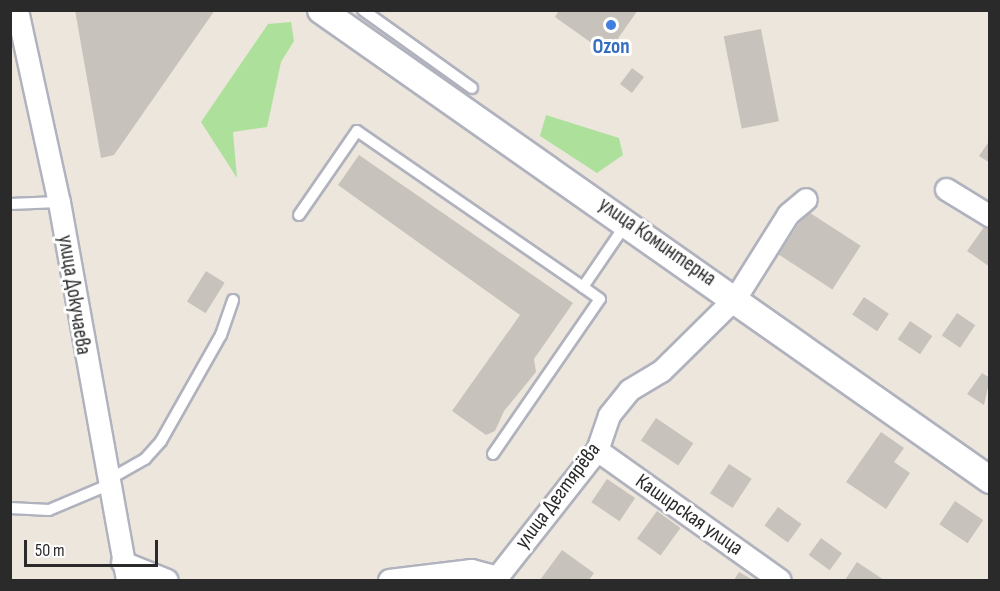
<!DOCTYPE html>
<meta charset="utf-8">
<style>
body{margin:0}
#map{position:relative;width:1000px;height:591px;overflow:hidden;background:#ece6dd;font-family:"Sofia Sans Condensed",sans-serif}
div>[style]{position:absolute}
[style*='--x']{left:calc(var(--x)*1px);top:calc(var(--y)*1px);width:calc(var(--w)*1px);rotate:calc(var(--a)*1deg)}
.green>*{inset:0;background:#ade19b}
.building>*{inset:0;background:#c7c3bc;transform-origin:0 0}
.roads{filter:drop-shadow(2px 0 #b0b2bd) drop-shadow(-2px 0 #b0b2bd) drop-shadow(0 2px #b0b2bd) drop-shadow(0 -2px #b0b2bd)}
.service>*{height:10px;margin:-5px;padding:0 5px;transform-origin:5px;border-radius:5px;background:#fff}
.minor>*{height:21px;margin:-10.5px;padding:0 10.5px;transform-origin:10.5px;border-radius:10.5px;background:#fff}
.tertiary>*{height:26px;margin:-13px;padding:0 13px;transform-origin:13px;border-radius:13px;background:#fff}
.dots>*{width:16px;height:16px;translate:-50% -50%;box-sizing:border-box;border:3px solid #fff;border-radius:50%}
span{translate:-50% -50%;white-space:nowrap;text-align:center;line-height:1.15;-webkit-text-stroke:6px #fff;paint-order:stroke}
.shop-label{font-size:21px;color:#366cbe;font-weight:700}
.street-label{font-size:21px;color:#2a2a2a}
.frame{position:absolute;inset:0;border:12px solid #2a2a2a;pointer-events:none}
.scale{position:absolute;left:24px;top:540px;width:134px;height:27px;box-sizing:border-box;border:3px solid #2a2a2a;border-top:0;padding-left:8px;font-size:18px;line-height:21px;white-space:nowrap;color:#2a2a2a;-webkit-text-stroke:4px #fff;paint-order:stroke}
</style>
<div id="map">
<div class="green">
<div style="clip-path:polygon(291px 22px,294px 41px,281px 62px,267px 127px,233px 132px,237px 178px,201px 122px,268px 24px)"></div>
<div style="clip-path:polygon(546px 115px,619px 138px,623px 155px,597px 173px,540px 136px)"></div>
</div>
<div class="building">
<div style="clip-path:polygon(75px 10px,215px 10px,114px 155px,101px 158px)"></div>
<div style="clip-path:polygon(559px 10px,638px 10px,607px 54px,555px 17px)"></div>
<div style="left:761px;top:29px;width:94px;height:38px;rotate:79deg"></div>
<div style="left:632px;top:68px;width:15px;height:20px;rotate:37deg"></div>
<div style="clip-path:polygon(990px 140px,990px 163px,979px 156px)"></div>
<div style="clip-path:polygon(359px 155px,573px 303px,534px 359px,536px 372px,504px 411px,495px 431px,486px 435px,452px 411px,520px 315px,338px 185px)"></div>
<div style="left:807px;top:211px;width:64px;height:52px;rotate:33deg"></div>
<div style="clip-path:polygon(984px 227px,990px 231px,990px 267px,967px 251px)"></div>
<div style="left:206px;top:271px;width:22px;height:36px;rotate:32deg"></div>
<div style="left:864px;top:297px;width:30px;height:21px;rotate:34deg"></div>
<div style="left:957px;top:313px;width:22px;height:27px;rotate:34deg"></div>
<div style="left:910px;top:321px;width:27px;height:22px;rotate:34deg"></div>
<div style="clip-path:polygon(982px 373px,990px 378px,984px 405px,967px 394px)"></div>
<div style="left:656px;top:418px;width:45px;height:27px;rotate:34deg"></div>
<div style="clip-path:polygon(881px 432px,904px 448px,894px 462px,910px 473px,886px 509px,846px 482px)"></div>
<div style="left:729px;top:464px;width:27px;height:35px;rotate:33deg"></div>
<div style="left:607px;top:479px;width:34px;height:28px;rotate:34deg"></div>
<div style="left:955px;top:501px;width:34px;height:28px;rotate:34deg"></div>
<div style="left:778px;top:507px;width:29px;height:23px;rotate:36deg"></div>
<div style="left:657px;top:511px;width:29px;height:34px;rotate:36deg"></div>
<div style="left:821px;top:538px;width:26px;height:21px;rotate:36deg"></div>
<div style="clip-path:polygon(562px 550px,594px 573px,589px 580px,540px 580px)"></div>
<div style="clip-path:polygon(857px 562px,884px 580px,845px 580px)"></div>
<div style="clip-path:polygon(739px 572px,753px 580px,734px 580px)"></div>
</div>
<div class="roads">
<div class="service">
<div style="--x:363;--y:10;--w:134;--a:35.6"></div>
<div style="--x:10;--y:204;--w:49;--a:-2.3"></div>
<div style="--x:299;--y:215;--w:102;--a:-55.4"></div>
<div style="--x:357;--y:131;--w:275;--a:34.6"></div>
<div style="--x:583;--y:287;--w:76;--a:-55.7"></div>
<div style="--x:493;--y:454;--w:188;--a:-55.4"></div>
<div style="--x:600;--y:299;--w:21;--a:-145"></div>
<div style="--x:108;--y:480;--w:43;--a:-29.6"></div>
<div style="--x:145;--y:459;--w:24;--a:-48"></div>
<div style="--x:161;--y:441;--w:122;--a:-60.5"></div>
<div style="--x:221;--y:335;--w:37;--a:-71"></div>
<div style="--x:10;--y:508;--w:39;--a:3"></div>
<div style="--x:49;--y:510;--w:62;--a:-22.8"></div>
</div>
<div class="minor">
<div style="--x:17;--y:10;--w:197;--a:77.7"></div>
<div style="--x:59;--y:202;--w:384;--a:79.8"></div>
<div style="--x:946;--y:189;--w:52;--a:31.5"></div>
<div style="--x:597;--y:450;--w:224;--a:35.4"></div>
<div style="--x:122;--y:562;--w:48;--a:21.8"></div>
<div style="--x:389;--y:580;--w:83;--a:-7"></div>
<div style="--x:471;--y:570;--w:27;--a:15"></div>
<div style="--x:497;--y:577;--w:162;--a:-51.8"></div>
<div style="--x:597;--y:450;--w:37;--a:-71"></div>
<div style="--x:609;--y:415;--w:32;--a:-51"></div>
<div style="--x:629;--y:390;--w:37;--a:-31"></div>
<div style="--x:661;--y:371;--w:105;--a:-44.6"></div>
<div style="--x:736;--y:297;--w:98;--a:-57.9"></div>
<div style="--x:788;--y:214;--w:23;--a:-40"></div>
</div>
<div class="tertiary">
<div style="--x:321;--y:10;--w:818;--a:35.09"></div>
</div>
</div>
<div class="dots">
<div style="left:611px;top:25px;background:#3f7fe0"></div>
</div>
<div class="shop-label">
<span style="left:611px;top:47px">Ozon</span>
</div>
<div class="street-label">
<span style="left:657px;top:242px;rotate:35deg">улица Коминтерна</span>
<span style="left:74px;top:295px;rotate:81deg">улица Докучаева</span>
<span style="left:558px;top:496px;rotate:-53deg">улица Дегтярёва</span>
<span style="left:689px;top:515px;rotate:35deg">Каширская улица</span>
</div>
<div class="frame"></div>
<div class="scale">50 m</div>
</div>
